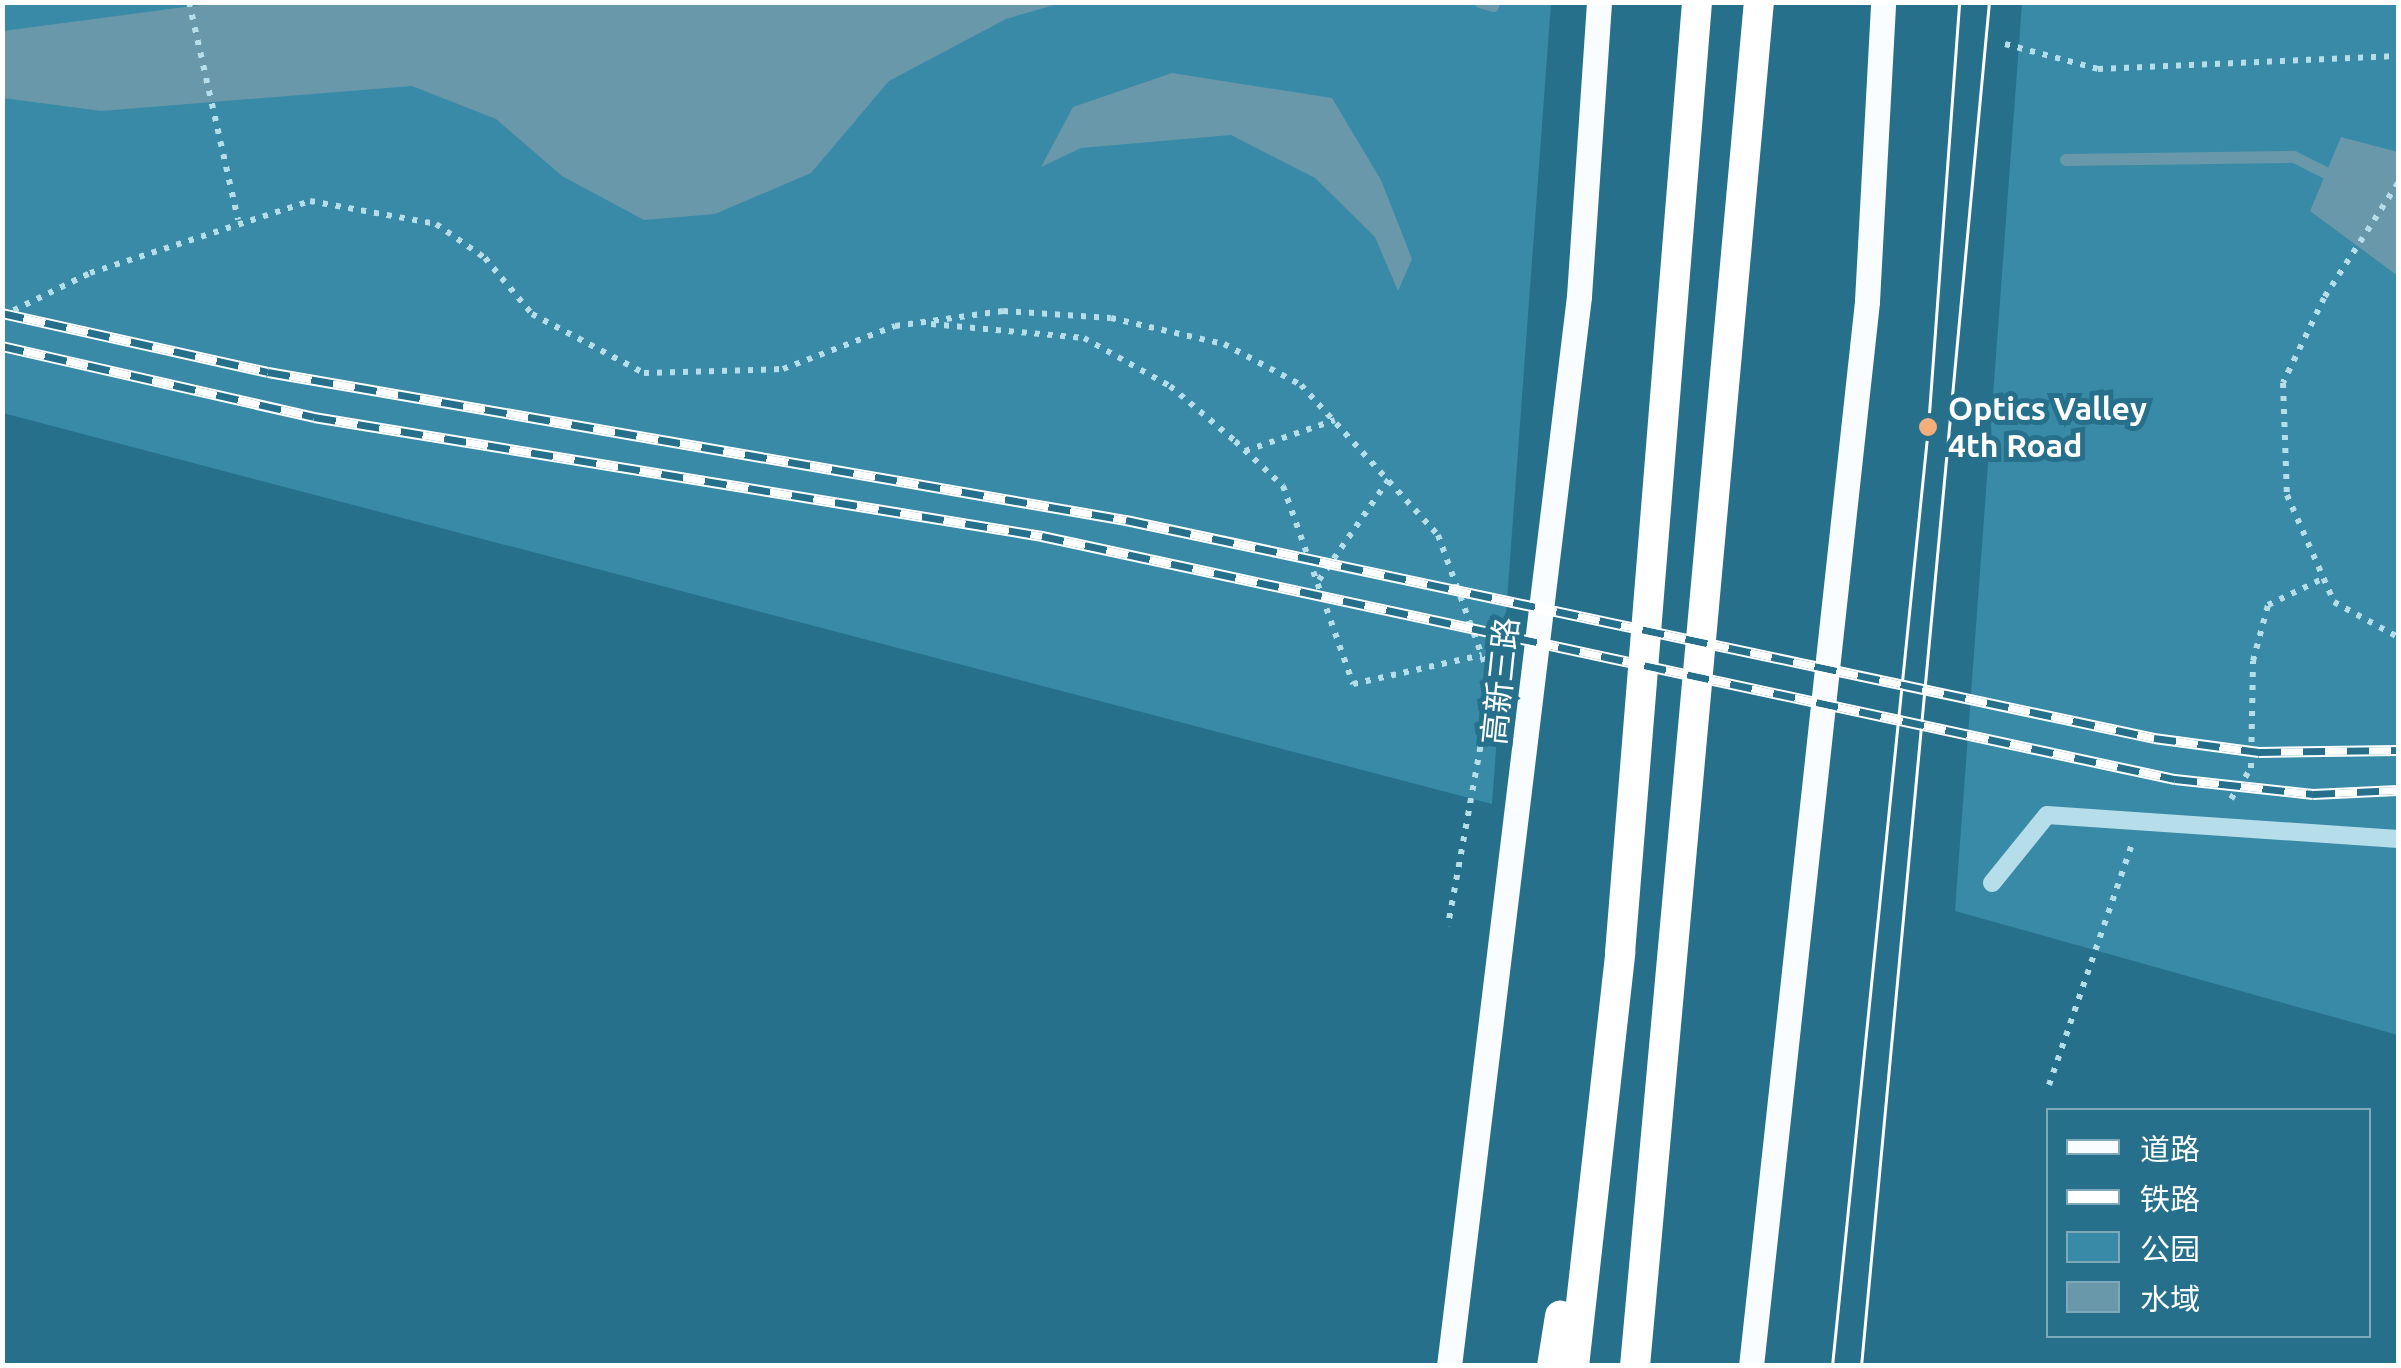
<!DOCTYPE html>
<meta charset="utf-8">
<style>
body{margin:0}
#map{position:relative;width:2401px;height:1368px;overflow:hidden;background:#27708c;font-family:Ubuntu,"Noto Sans SC",sans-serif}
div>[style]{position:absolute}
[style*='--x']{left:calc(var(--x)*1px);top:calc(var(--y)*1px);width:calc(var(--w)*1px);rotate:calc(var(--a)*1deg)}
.green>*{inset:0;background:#388aa7}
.water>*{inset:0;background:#6898aa}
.stream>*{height:12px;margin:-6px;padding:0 6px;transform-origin:6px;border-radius:6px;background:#6898aa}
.path>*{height:6px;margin-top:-3px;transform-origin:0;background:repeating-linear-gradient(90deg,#b6ddea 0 5px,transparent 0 13px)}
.minor>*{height:18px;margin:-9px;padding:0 9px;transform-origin:9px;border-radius:9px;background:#b6ddea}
.major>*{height:25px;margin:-12.5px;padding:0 12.5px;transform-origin:12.5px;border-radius:12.5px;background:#fafdff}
.highway>*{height:30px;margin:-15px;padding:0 15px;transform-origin:15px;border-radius:15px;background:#fff}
.tram>*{height:2.5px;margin:-1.25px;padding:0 1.25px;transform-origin:1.25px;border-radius:1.25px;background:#fff}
.rail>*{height:11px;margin-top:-5.5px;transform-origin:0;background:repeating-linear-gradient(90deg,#27708c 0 22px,#fff 0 44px);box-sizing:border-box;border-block:2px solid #fff}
.dots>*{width:28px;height:28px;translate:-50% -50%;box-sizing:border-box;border:5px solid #27708c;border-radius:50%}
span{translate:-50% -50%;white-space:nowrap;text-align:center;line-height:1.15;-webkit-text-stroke:10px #27708c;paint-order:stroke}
.poi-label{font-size:32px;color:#fff;font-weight:700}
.left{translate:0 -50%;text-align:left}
.street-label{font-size:32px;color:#fff}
.frame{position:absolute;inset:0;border:5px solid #fff;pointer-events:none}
.legend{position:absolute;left:2046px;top:1108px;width:325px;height:230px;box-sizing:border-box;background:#27708c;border:2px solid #7da9ba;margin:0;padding:12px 18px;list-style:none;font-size:30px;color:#fff}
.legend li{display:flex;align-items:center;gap:20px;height:50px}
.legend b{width:50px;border:2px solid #7da9ba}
</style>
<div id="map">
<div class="green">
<div style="clip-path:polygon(2px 3px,1551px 3px,1492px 804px,3px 413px)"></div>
<div style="clip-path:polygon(2022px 3px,2398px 3px,2398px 1035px,1955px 911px)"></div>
</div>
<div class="water">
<div style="clip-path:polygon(215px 3px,215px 2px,1061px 3px,1006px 19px,889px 81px,811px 173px,715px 214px,644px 220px,562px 176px,496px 119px,412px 86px,101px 111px,3px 98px,3px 31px)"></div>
<div style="clip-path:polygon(1172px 73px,1332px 98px,1381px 180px,1412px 259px,1398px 291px,1375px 237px,1315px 178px,1231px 135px,1081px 148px,1041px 167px,1073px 107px)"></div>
<div style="clip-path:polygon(2341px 137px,2398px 152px,2398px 276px,2310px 211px)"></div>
</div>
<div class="stream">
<div style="--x:1480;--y:2;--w:14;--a:17"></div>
<div style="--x:2066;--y:160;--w:228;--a:-0.8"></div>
<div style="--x:2294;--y:157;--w:49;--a:26.6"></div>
</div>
<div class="path">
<div style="--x:189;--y:2;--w:223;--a:77.3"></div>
<div style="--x:2005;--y:44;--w:96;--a:15"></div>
<div style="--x:2098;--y:69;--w:300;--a:-2.5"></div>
<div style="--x:2398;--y:183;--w:137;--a:122.8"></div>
<div style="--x:2324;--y:298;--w:94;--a:115.8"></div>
<div style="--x:2283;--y:383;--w:112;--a:88"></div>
<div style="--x:2287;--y:495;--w:117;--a:66.3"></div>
<div style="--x:2334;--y:602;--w:73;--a:28.7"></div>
<div style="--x:2;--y:316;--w:98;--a:-26"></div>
<div style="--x:90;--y:273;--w:231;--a:-18.1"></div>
<div style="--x:310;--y:201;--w:128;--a:10.3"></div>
<div style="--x:436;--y:224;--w:60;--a:34.8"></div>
<div style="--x:485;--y:258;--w:73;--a:50"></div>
<div style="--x:532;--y:314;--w:127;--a:27.8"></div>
<div style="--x:644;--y:373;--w:139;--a:-1.6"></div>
<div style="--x:783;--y:369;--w:120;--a:-21"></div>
<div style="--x:895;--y:326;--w:109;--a:-7.9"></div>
<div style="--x:1003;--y:311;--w:108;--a:3.7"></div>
<div style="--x:1111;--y:318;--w:116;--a:13"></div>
<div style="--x:1224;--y:344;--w:87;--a:28"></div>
<div style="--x:1301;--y:385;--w:203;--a:47.6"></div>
<div style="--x:1438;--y:535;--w:158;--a:70"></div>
<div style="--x:1492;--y:683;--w:247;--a:100.3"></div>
<div style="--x:931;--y:324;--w:154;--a:5.2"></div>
<div style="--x:1084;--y:338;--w:98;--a:29.2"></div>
<div style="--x:1170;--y:386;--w:85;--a:40.2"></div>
<div style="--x:1235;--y:441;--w:66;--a:43.2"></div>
<div style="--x:1283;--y:486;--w:210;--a:70.5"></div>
<div style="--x:1353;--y:684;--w:132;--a:-12.7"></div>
<div style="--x:1245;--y:451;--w:95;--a:-19"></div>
<div style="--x:1319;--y:580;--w:123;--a:-55.3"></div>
<div style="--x:2231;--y:799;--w:37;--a:-57"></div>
<div style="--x:2251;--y:768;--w:107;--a:-88.9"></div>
<div style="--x:2253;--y:661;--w:58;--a:-75"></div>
<div style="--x:2268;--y:605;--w:62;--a:-25.7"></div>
<div style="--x:2049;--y:1085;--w:252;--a:-71"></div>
</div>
<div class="minor">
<div style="--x:1992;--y:883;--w:87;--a:-51"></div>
<div style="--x:2047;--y:815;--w:352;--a:3.9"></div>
</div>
<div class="major">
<div style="--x:1449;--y:1366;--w:1078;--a:-83.07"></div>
<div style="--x:1579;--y:296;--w:295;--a:-86.1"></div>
<div style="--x:1751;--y:1366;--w:1071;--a:-83.78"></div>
<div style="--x:1867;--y:301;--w:299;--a:-86.9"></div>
</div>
<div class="highway">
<div style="--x:1552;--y:1366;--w:51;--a:-80.9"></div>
<div style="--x:1574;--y:1366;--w:416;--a:-83.6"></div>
<div style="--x:1620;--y:953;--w:954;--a:-85.37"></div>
<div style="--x:1635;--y:1366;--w:1370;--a:-84.81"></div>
</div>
<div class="tram">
<div style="--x:1832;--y:1366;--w:944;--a:-84.16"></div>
<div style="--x:1928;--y:427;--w:426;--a:-85.8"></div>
<div style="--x:1861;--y:1366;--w:1370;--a:-84.64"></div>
</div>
<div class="rail">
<div style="--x:2;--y:313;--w:272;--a:12.5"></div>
<div style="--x:268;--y:372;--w:871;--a:9.79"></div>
<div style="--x:1126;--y:520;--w:1051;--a:11.97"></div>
<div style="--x:2154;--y:738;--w:106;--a:7.6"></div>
<div style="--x:2259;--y:752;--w:139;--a:-0.8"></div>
<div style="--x:2;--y:346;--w:320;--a:12.8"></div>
<div style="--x:314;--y:417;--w:738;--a:9.28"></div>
<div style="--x:1042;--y:536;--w:1159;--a:12.11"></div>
<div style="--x:2175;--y:779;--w:139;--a:6.2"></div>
<div style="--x:2313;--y:794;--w:85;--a:-2.7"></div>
</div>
<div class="dots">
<div style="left:1928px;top:427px;background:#f3ae7c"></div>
</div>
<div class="poi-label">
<span class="left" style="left:1948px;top:427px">Optics Valley<br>4th Road</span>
</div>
<div class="street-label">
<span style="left:1500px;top:681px;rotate:-84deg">高新三路</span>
</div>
<div class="frame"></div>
<ul class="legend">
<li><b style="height:12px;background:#fafdff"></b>道路</li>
<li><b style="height:12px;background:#fff"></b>铁路</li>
<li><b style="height:28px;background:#388aa7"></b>公园</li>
<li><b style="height:28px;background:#6898aa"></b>水域</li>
</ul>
</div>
